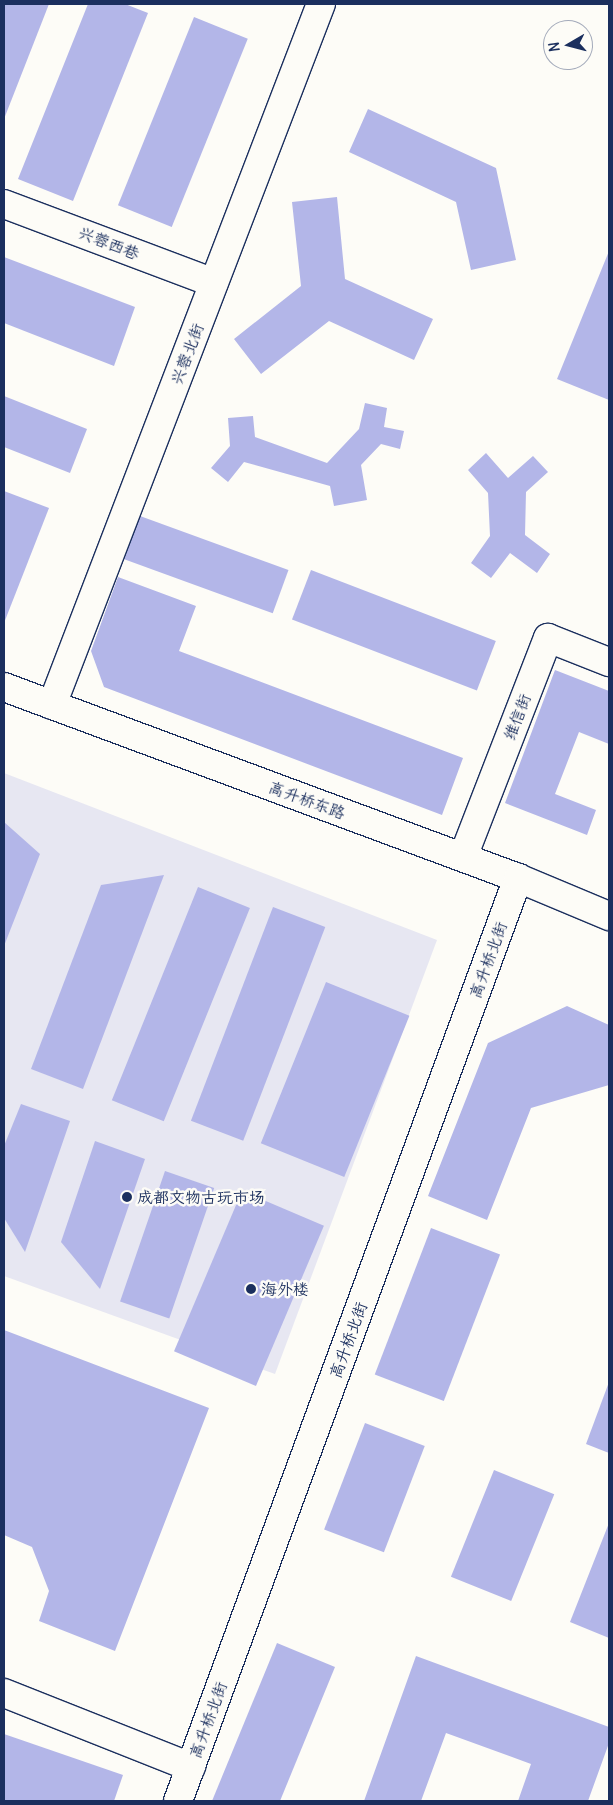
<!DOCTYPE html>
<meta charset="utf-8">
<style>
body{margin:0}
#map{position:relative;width:613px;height:1805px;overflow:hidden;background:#fdfcf7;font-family:Delius,"LXGW WenKai TC",sans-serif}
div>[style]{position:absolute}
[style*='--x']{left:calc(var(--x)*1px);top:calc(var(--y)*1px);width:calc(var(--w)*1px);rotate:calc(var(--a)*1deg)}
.built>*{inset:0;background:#e7e7f2}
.building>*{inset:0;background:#b3b6e8;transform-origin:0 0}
.roads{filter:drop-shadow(1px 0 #1b2f5e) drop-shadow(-1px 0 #1b2f5e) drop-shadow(0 1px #1b2f5e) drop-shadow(0 -1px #1b2f5e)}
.street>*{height:28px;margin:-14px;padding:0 14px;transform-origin:14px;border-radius:14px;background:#fdfcf7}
.secondary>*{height:28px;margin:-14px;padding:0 14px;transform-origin:14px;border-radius:14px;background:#fdfcf7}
.dots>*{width:14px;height:14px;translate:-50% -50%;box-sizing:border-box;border:2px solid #fdfcf7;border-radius:50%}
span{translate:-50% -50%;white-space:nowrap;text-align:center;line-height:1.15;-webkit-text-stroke:5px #fdfcf7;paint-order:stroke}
.street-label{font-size:16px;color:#1b2f5e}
.poi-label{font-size:16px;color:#1b2f5e}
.left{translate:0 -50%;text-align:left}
.frame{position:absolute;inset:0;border:5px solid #1b2f5e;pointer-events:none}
.north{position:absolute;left:543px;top:20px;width:50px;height:50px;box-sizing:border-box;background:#fdfcf7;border:1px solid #a3aaba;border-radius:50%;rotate:262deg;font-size:14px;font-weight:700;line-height:20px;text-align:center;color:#1b2f5e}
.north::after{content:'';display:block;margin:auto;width:18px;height:22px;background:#1b2f5e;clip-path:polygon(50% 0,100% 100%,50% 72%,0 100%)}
</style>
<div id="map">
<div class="built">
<div style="clip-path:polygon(4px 773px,437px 940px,275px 1374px,4px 1276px)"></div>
</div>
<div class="building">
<div style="clip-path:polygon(4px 4px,49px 4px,4px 119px)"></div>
<div style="clip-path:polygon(88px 4px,125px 4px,148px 13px,73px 201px,18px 179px)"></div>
<div style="left:194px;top:17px;width:58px;height:203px;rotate:22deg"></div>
<div style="clip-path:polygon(368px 109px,496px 168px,516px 260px,471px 270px,456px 202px,349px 152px)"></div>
<div style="clip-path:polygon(337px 197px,345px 279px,433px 319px,414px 360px,329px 321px,261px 374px,234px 339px,301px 286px,292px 202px)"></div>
<div style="clip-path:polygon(609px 251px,609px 400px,557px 379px)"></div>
<div style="clip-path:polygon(4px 257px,135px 307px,114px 366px,4px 323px)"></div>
<div style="clip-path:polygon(4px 396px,87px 429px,70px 473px,4px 447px)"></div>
<div style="clip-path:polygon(365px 403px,387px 408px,384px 427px,404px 431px,400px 449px,381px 444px,361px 465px,367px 500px,334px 506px,330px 486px,244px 462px,228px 482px,211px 468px,230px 446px,228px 418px,253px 416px,255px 437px,327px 463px,359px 429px)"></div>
<div style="clip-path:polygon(486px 453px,508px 478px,533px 456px,548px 472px,526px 492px,525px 535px,550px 554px,537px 573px,510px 553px,491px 578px,471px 563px,490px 536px,488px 493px,468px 470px)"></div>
<div style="clip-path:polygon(4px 491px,49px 508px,4px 623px)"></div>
<div style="left:140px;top:516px;width:158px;height:46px;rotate:20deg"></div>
<div style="left:311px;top:570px;width:198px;height:53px;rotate:21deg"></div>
<div style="clip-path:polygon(118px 577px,196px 606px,179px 651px,463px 758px,442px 815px,104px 687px,91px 651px)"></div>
<div style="clip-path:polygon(555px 670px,609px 691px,609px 744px,579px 732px,555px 794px,596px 810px,587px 835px,505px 803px)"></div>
<div style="clip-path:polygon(4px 822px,40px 854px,4px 946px)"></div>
<div style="clip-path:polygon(164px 875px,83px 1089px,31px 1069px,101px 885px)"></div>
<div style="left:198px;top:887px;width:56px;height:230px;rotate:22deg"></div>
<div style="left:273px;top:907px;width:56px;height:229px;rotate:21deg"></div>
<div style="left:326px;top:982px;width:90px;height:174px;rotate:22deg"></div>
<div style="clip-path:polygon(567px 1006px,609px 1025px,609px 1085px,531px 1108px,487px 1220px,428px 1196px,488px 1043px)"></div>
<div style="clip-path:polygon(21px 1104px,70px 1121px,25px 1252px,4px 1218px,4px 1146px)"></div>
<div style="clip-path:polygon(95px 1141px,145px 1159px,100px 1289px,61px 1242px)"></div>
<div style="left:165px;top:1171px;width:52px;height:138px;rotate:19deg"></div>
<div style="left:242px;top:1191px;width:89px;height:174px;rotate:23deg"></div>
<div style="left:431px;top:1228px;width:74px;height:157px;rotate:21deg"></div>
<div style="clip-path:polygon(4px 1330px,209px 1408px,115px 1651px,39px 1621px,49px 1591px,32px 1547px,4px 1535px)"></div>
<div style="clip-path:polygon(609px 1382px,609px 1453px,586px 1444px)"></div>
<div style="left:365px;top:1423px;width:64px;height:114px;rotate:21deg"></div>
<div style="left:494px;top:1470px;width:65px;height:115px;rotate:22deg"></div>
<div style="clip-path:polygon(609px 1523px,609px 1638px,570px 1622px)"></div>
<div style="clip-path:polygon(277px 1643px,335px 1667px,280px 1801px,212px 1801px)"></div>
<div style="clip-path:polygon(416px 1656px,609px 1727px,609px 1743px,588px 1801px,518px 1801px,531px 1764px,446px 1733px,421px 1801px,364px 1801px)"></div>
<div style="clip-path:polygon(4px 1734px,123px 1775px,114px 1801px,4px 1801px)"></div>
</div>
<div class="roads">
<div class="street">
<div style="--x:4;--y:204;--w:224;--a:20.6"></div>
<div style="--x:52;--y:705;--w:751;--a:-69.01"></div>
<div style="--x:463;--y:857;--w:235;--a:-68.8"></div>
<div style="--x:548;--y:638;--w:66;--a:21.5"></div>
<div style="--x:4;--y:1693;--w:201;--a:21.6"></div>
<div style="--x:178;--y:1801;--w:984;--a:-69.78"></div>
</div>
<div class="secondary">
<div style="--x:4;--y:687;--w:548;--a:20.38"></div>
<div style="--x:518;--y:878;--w:99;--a:22.7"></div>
</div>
</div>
<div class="dots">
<div style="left:127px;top:1197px;background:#1b2f5e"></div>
<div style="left:251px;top:1289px;background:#1b2f5e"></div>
</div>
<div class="street-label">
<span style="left:109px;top:243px;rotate:21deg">兴蓉西巷</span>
<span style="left:187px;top:354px;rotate:-69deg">兴蓉北街</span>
<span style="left:517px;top:717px;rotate:-69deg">维信街</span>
<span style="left:307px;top:800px;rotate:20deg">高升桥东路</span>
<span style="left:488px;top:960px;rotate:-70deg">高升桥北街</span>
<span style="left:348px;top:1340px;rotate:-70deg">高升桥北街</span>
<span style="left:208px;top:1720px;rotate:-70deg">高升桥北街</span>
</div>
<div class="poi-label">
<span class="left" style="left:137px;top:1197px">成都文物古玩市场</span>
<span class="left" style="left:261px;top:1289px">海外楼</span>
</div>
<div class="frame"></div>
<div class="north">N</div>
</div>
